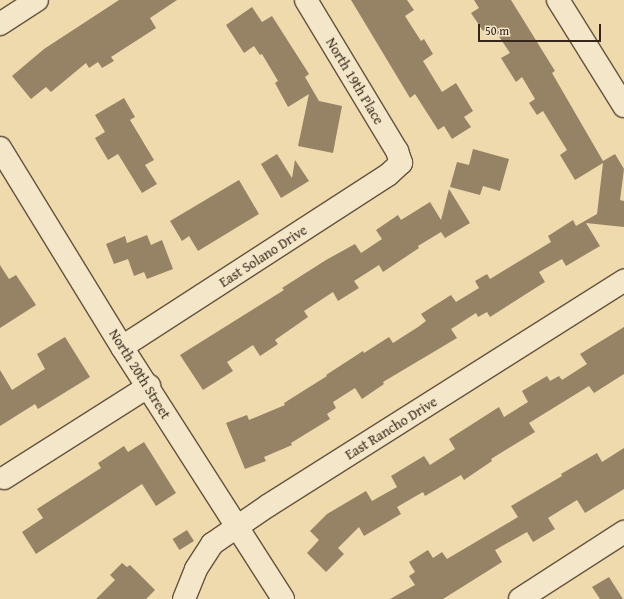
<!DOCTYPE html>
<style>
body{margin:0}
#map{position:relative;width:624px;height:599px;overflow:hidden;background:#eedaac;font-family:"Gentium Book Plus",serif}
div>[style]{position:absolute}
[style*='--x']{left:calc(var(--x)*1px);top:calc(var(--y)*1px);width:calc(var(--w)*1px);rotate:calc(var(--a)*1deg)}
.building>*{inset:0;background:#968365;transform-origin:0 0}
.roads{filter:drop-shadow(1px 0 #65523e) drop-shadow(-1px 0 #65523e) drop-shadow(0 1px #65523e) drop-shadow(0 -1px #65523e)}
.minor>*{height:22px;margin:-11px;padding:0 11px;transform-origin:11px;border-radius:11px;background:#f4e7c9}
span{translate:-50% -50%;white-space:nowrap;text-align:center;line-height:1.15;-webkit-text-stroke:3px #f4e7c9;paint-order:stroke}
.street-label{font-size:14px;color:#372519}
.scale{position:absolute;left:478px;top:24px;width:123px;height:18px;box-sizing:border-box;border:2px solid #372519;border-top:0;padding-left:5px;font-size:12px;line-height:14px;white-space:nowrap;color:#372519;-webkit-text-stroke:3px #f4e7c9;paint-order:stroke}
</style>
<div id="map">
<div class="building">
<div style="clip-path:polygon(119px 0,177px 0,150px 18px,156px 28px,111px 57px,114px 61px,102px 68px,98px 62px,89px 68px,86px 63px,51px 92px,46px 87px,31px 99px,12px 76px,44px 49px)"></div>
<div style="clip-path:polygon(351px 0,407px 0,414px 10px,405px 16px,421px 41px,424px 39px,433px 54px,423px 61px,442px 92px,456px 83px,473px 111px,464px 117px,471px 127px,452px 139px,444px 126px,438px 130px,415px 94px,410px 98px)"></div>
<div style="clip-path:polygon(474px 0,511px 0,555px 71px,552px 73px,603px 161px,615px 154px,624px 169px,620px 200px,624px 201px,624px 227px,586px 223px,600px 246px,566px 266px,562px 259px,539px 272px,545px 282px,490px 317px,487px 312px,478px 317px,476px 313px,451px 329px,457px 338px,383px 382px,384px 384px,362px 399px,355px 388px,333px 402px,336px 408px,327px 414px,330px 419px,291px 443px,292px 445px,264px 457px,266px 461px,245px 469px,226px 423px,247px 415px,249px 420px,285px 405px,284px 403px,327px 376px,326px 375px,363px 351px,364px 353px,389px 337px,393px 343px,418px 327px,426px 321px,421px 314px,451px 295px,456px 302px,479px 288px,475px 281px,487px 274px,490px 279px,551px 242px,548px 236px,573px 220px,576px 226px,597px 214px,603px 163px,575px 180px,560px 155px,567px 150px,562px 142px,543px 111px,537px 115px,529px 103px,535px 99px,522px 77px,516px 82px,501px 58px,510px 53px,492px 26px,483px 31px,471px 13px,479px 8px)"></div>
<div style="clip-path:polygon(252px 7px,262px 22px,272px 16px,309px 74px,305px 77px,319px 101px,342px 106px,333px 153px,298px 146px,309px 94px,288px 107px,275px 83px,278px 81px,262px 54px,260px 55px,254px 46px,244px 53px,226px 25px)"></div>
<div style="clip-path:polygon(124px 98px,135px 117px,130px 120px,154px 160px,145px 165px,157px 184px,142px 193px,118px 154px,108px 160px,95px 138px,105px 132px,95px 115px)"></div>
<div style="clip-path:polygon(473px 149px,509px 159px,500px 191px,483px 186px,480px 195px,450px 187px,457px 162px,469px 165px)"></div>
<div style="clip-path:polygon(277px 154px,292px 178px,295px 160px,309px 181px,281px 198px,261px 164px)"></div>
<div style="clip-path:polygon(239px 180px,259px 214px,198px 251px,189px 236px,182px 241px,170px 221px)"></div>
<div style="clip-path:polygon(449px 189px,470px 223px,445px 238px,441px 232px,418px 246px,419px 248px,383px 272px,379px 265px,354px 281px,359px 288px,338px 301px,333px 292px,304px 311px,308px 317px,275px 340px,278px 344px,260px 356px,253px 345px,227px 362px,233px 371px,203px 390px,180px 355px,284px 290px,282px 288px,326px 260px,355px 244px,361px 253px,382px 239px,376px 230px,398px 215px,401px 220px,430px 202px,441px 220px)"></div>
<div style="clip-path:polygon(147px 235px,151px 245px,162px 240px,173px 269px,147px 279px,144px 272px,134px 276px,128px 259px,114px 264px,106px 244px,125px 236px,127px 243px)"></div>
<div style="clip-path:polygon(0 265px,9px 279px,16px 275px,36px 305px,0 328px)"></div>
<div style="clip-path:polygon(624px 327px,624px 374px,594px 393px,589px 386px,529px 423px,535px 432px,491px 459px,492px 461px,464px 480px,461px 475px,425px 496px,423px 492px,397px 507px,401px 514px,364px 536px,359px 527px,338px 548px,344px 554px,326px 572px,307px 553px,319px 540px,310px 531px,327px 514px,366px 491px,372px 501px,397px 487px,391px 476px,424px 456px,430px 465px,455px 449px,449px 439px,499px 407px,504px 417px,528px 402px,522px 391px,547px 376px,550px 381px,559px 376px,562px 380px,587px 364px,580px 354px)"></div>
<div style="clip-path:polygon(65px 337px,90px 377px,38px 409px,35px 404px,0 426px,0 370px,12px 390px,45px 369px,37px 354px)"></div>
<div style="clip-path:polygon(144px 442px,176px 493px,156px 506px,142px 484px,36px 554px,22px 532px,43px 518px,37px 509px,101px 468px,98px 463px,124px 446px,128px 452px)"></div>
<div style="clip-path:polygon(624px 448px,624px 489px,585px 513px,577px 500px,548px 518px,555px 529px,533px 542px,527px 532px,495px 550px,502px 562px,443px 599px,390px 599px,415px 585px,409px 576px,415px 572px,409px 562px,428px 550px,433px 558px,442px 552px,447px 559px,518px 517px,511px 506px,562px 476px,561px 474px,597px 453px,602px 462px)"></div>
<div style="left:187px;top:530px;width:13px;height:17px;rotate:58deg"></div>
<div style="clip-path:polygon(122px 563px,127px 567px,130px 565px,155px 590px,146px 599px,96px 599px,115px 580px,110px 575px)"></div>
<div style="clip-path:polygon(609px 577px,623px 599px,600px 599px,592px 587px)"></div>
</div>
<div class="roads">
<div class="minor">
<div style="--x:558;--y:0;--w:125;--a:58.1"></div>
<div style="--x:0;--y:24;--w:44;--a:-33"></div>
<div style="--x:0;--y:148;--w:233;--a:58.5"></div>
<div style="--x:122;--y:347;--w:299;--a:57.4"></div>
<div style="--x:122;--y:347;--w:317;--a:-32.9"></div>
<div style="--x:388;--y:175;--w:18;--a:-43"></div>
<div style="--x:401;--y:163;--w:13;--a:-108"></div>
<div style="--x:397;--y:151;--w:176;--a:-121.1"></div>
<div style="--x:4;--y:478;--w:172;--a:-32.4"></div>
<div style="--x:184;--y:599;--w:32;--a:-68"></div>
<div style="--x:196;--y:569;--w:30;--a:-57"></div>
<div style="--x:212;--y:544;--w:69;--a:-34.4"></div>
<div style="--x:269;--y:505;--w:420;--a:-32.3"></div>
<div style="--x:520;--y:599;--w:124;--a:-32.8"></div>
</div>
</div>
<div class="street-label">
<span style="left:355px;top:81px;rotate:59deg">North 19th Place</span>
<span style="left:263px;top:256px;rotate:-33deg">East Solano Drive</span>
<span style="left:140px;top:374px;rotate:58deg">North 20th Street</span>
<span style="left:391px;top:428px;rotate:-32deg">East Rancho Drive</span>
</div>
<div class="scale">50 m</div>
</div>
